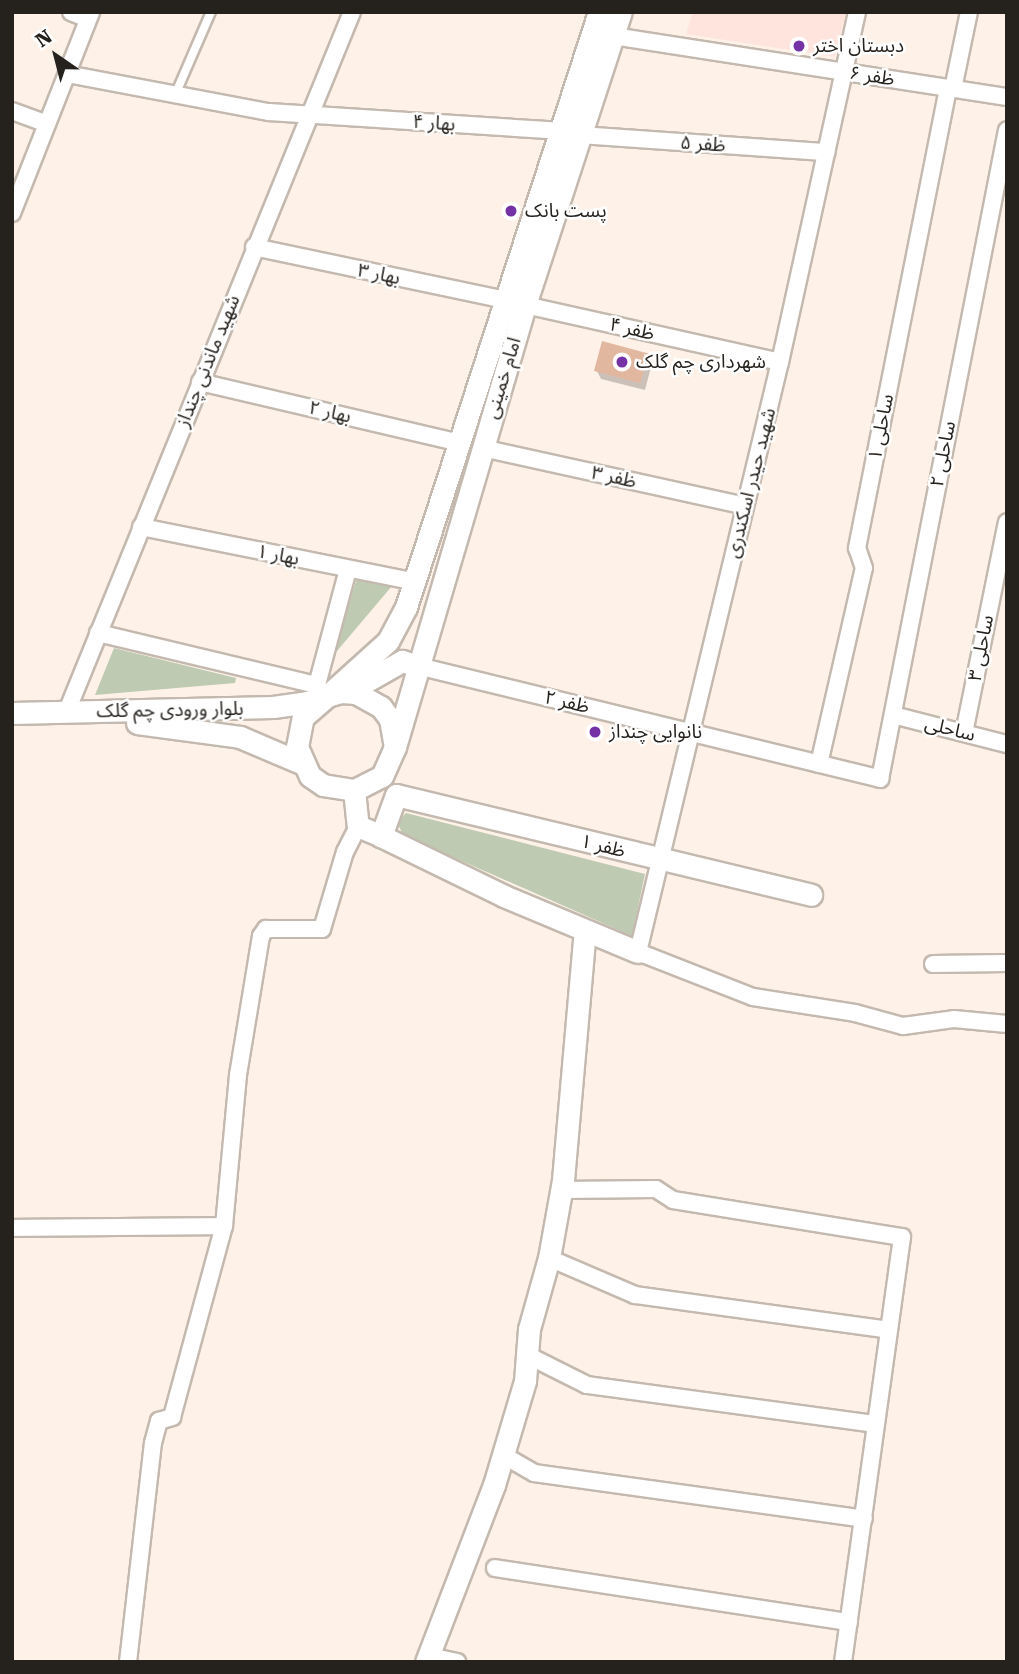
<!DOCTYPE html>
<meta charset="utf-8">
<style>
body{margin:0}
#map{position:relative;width:1019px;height:1674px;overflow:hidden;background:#fef2e8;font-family:"Roboto Serif","Noto Sans Arabic",serif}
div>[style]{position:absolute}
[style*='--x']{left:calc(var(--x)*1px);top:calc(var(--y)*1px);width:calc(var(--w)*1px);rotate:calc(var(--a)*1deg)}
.education>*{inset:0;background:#fee4dd}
.green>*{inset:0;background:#becab2}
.shadow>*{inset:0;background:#0003}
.building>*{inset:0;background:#e2b7a0;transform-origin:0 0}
.roads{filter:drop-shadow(2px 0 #c4b9af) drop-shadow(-2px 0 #c4b9af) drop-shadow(0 2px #c4b9af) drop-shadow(0 -2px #c4b9af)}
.service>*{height:8px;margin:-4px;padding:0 4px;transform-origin:4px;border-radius:4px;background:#fff}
.minor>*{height:16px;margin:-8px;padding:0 8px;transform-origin:8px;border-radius:8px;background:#fff}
.tertiary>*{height:21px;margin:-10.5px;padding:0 10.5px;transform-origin:10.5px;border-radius:10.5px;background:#fff}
.dots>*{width:19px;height:19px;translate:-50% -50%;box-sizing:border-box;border:4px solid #fff;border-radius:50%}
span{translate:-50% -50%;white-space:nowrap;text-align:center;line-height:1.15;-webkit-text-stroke:5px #fff;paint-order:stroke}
.poi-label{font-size:19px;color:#25211d}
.left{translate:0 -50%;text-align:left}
.street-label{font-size:19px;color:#25211d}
.frame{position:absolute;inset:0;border:14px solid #25211d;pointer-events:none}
.north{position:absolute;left:21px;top:21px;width:70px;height:70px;-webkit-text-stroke:5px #fff;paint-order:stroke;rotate:325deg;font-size:19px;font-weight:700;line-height:28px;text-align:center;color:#25211d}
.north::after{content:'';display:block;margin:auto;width:24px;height:32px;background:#25211d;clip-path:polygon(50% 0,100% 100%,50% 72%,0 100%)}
</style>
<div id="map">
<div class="education">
<div style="clip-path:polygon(693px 12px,846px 12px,835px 57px,686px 34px)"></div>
</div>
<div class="green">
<div style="clip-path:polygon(357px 578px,392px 586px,337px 651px,335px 650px)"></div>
<div style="clip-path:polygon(114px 648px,236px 678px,235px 683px,95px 695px)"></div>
<div style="clip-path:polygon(406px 813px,645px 874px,632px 936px,403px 835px,397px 822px)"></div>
</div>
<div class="shadow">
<div style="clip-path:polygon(647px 355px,652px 363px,645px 390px,601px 379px,597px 371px)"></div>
</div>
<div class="building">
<div style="left:602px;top:341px;width:48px;height:31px;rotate:15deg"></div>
</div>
<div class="roads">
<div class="service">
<div style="--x:175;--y:95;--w:90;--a:-66.6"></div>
</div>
<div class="minor">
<div style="--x:71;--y:12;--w:18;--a:22"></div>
<div style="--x:857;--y:12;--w:358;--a:102.4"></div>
<div style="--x:780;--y:362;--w:607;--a:103.53"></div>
<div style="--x:638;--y:952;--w:123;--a:21.4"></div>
<div style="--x:753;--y:997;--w:103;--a:8.9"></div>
<div style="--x:855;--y:1013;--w:50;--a:15.2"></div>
<div style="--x:903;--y:1026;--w:51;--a:-7.8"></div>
<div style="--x:954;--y:1019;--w:53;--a:5.4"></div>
<div style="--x:613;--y:36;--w:399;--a:8.8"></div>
<div style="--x:67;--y:74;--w:206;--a:10.7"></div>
<div style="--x:269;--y:112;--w:291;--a:3.7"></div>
<div style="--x:953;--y:89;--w:79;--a:-78.3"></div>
<div style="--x:12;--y:111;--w:37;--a:20"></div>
<div style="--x:581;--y:135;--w:246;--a:4"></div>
<div style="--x:12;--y:213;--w:216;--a:-68.5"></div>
<div style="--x:254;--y:247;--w:257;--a:11.9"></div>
<div style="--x:525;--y:305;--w:261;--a:12.6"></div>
<div style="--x:200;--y:382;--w:267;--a:13.2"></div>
<div style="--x:482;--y:448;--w:269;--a:12.4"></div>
<div style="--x:141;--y:527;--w:280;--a:11.3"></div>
<div style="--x:98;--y:633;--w:225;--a:13.4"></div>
<div style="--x:317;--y:685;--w:120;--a:-75"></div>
<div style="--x:418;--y:666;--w:476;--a:13.7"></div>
<div style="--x:880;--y:779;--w:661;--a:-78.93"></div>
<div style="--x:67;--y:711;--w:755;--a:-67.82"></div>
<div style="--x:893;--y:715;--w:118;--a:14.3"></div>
<div style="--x:964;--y:733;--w:215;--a:-78.5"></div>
<div style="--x:819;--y:764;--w:201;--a:-77.1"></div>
<div style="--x:864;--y:568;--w:21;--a:-109"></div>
<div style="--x:857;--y:548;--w:469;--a:-78.8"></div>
<div style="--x:933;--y:964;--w:74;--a:-0.8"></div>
<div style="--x:561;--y:1190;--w:95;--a:-0.6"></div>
<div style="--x:656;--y:1189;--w:20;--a:33"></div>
<div style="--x:673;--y:1200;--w:232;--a:9.2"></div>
<div style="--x:902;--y:1237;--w:429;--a:97.9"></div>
<div style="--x:12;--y:1228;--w:212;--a:-0.5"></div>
<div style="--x:549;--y:1258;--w:94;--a:23.3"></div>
<div style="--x:635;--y:1295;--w:256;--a:7.8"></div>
<div style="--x:527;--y:1355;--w:67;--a:26.6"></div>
<div style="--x:587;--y:1385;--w:291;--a:7.7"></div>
<div style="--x:503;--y:1455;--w:36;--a:30"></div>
<div style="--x:534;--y:1473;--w:333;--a:7.9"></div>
<div style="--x:495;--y:1568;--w:358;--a:8.7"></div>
<div style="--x:429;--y:1656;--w:29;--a:12"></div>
<div style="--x:128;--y:1662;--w:220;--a:-83.5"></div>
<div style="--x:153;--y:1443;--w:23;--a:-75"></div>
<div style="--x:159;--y:1421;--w:14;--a:-17"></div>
<div style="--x:172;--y:1417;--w:198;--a:-74.8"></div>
<div style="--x:224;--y:1226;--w:152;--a:-84.7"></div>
<div style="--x:238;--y:1075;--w:141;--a:-80.6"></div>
<div style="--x:261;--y:936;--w:9;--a:-54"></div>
<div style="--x:266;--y:929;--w:56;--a:0"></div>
<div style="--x:322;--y:929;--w:80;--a:-73.4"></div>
<div style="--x:345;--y:852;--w:29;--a:-63"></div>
</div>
<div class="tertiary">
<div style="--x:327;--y:696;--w:82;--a:-42"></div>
<div style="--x:388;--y:641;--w:38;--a:-62"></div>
<div style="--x:406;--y:607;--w:626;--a:-72.03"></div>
<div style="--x:12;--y:713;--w:261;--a:-1.3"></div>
<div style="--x:273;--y:707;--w:34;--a:-8"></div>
<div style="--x:307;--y:702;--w:21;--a:-17"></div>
<div style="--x:327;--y:696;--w:15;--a:-16"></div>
<div style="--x:341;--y:692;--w:15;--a:4"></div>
<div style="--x:356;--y:693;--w:29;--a:29"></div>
<div style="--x:381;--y:707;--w:15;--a:53"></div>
<div style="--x:390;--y:719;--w:28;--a:80"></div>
<div style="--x:395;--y:747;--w:32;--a:114"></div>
<div style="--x:382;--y:776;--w:31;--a:153"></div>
<div style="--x:354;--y:790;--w:31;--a:-171"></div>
<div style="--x:323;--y:785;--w:16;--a:-145"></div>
<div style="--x:310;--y:776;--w:32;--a:-114"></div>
<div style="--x:297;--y:747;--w:31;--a:-79"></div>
<div style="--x:303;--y:717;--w:32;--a:-41"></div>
<div style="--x:327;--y:696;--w:40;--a:-20.2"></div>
<div style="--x:365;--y:682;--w:43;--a:-29.6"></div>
<div style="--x:402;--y:661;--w:17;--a:17"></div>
<div style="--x:137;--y:723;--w:104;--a:7.7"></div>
<div style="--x:240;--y:737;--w:66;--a:23.1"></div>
<div style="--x:395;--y:747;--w:461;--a:-73.6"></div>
<div style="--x:525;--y:305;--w:308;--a:-71.9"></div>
<div style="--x:354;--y:790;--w:36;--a:84"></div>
<div style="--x:358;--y:826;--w:25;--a:23"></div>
<div style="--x:396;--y:795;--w:427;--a:13.5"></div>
<div style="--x:396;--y:795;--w:44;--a:110.1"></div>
<div style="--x:381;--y:836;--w:137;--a:26"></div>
<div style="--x:504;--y:896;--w:145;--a:22.7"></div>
<div style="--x:426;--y:1662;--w:190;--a:-69"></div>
<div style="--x:494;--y:1485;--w:109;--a:-73.4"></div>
<div style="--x:525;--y:1381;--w:52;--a:-85.6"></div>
<div style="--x:529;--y:1329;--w:74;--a:-74.3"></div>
<div style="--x:549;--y:1258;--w:79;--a:-79.8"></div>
<div style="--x:563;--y:1180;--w:250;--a:-85"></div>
</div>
</div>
<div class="dots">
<div style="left:799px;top:46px;background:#7532a6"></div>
<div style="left:511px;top:211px;background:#7532a6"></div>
<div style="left:622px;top:362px;background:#7532a6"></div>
<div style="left:595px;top:732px;background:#7532a6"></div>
</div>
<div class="poi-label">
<span class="left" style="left:813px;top:46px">دبستان اختر</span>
<span class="left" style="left:525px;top:211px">پست بانک</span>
<span class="left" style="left:636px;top:362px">شهرداری چم گلک</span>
<span class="left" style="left:609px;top:732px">نانوایی چنداز</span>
</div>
<div class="street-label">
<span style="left:872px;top:76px;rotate:9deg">ظفر ۶</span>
<span style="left:434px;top:123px;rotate:4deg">بهار ۴</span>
<span style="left:703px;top:144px;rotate:4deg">ظفر ۵</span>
<span style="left:379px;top:274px;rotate:12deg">بهار ۳</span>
<span style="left:632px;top:329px;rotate:13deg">ظفر ۴</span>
<span style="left:208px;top:361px;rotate:-68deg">شهید ماندنی چنداز</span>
<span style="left:503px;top:378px;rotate:-73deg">امام خمینی</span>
<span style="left:330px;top:412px;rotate:13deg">بهار ۲</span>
<span style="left:881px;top:427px;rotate:-79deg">ساحلی ۱</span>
<span style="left:943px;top:454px;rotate:-79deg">ساحلی ۲</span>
<span style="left:614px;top:477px;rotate:13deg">ظفر ۳</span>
<span style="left:751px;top:483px;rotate:-76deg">شهید حیدر اسکندری</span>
<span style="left:278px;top:555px;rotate:11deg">بهار ۱</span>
<span style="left:981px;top:648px;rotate:-79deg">ساحلی ۳</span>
<span style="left:567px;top:702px;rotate:13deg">ظفر ۲</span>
<span style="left:170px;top:710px;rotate:-1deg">بلوار ورودی چم گلک</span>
<span style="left:950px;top:729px;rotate:14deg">ساحلی</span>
<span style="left:603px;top:846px;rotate:14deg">ظفر ۱</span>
</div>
<div class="frame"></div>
<div class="north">N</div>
</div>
